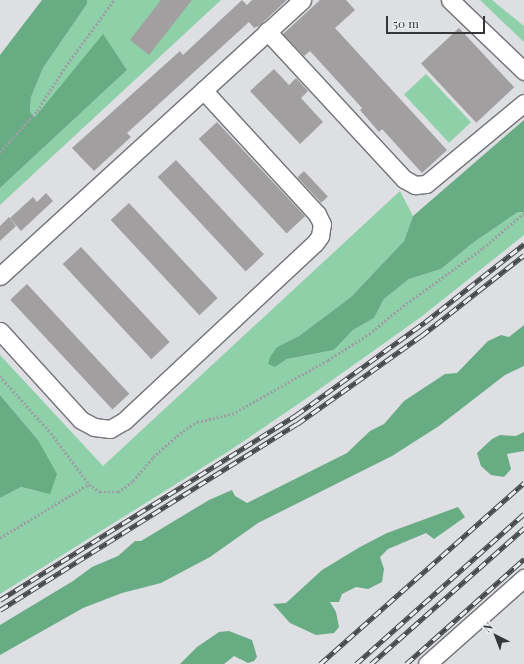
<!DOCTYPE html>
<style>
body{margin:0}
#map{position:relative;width:524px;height:664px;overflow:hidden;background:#dddfe3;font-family:"Playfair Display",serif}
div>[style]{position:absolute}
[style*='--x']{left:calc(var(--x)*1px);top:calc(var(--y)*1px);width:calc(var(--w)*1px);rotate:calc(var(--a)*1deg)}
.green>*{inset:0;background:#8ed0a7;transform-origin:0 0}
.forest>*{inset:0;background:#68ac84}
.building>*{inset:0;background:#a29fa1;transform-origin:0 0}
.path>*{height:2.5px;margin-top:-1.25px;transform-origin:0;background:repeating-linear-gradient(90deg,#9e9fa3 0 2px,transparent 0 4px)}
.roads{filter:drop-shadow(1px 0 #727477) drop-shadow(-1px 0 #727477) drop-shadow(0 1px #727477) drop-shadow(0 -1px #727477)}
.minor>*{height:17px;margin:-8.5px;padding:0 8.5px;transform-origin:8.5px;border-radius:8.5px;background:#fff}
.rail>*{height:4.5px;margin-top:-2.25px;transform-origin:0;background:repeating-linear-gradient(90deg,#eaecf0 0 9px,#47484b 0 18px);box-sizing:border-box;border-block:1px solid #47484b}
span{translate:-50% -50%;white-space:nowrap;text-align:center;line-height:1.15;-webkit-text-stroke:3.5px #eaecf0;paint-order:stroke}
.north{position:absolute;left:476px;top:616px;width:40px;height:40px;-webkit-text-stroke:3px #eaecf0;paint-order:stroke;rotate:318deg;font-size:11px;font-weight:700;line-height:16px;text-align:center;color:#353638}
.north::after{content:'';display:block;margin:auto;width:14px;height:18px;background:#353638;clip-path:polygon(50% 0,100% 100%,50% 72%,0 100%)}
.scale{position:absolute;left:386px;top:16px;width:99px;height:18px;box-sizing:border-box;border:2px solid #353638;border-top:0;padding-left:5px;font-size:12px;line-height:14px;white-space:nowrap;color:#353638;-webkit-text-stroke:3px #eaecf0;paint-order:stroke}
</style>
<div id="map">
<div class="green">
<div style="clip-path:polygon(87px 0,221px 0,0 205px,0 188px,127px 70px,103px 35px,35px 118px,30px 112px,31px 97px,43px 68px,87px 4px)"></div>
<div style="clip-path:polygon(480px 0,492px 0,524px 26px,524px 42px)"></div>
<div style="left:426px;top:74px;width:66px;height:30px;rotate:47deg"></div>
<div style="clip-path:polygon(400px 191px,413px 216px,404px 241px,351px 297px,299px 336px,277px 347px,275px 367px,287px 359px,334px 350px,353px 330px,374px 318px,384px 299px,409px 279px,441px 269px,474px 242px,518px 212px,524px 212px,524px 235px,421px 317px,307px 398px,229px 451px,0 594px,0 498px,21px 487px,36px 491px,38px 440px,0 395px,0 355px,103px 466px)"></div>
</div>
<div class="forest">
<div style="clip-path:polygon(42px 0,87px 0,87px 4px,43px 68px,31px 97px,30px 112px,35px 117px,103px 34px,127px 70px,0 188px,0 55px)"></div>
<div style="clip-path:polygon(524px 120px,524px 212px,518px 212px,474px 242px,441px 269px,409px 279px,384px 299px,374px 318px,353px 330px,334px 350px,287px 359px,275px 367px,268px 364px,270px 357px,277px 347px,299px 336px,351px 297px,404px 241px,413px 216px)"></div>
<div style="clip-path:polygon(524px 325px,524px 366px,505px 375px,439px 426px,392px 456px,258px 523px,210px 557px,161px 583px,122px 593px,83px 608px,0 655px,0 625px,73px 581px,92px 567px,118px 556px,135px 541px,141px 541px,209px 500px,232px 490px,235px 496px,247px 503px,347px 453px,370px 431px,384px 424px,404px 401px,445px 374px,457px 373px,488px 341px,501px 335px,509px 337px)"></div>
<div style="clip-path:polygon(0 395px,38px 440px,57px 474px,50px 494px,21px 487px,0 498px)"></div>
<div style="clip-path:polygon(524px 432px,524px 451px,507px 454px,511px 469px,504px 477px,491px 475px,481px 466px,477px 453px,492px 439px,500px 435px,516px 436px)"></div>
<div style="clip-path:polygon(458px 507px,465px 517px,434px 539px,426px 533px,388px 549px,380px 557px,384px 569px,382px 582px,368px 589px,356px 587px,342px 594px,339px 602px,330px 602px,336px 612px,339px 627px,334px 633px,316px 635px,290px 623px,273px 604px,286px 603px,322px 570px,360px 547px,387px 533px)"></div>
<div style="clip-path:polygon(229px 631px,252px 640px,257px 657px,254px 661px,248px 663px,234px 656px,224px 664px,180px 664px,197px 647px,219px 632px)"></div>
</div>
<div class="building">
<div style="clip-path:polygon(161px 0,192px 0,149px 55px,130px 40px)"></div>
<div style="clip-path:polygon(242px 0,247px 5px,252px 0,287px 0,259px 26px,254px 28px,249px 22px,127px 133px,131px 137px,94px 171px,72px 148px,180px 51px,183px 55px)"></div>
<div style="clip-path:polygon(320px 0,346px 0,355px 10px,335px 28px,447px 150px,422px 173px,382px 129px,379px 132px,360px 110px,362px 108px,310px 51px,304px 56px,283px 34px)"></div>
<div style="left:459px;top:28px;width:81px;height:52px;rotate:47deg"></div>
<div style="clip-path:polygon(274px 69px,289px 85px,296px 78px,308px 91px,301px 98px,323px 122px,300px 144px,250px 91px)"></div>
<div style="left:217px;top:122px;width:129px;height:25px;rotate:47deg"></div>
<div style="left:176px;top:160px;width:129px;height:25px;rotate:47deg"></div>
<div style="left:304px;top:171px;width:35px;height:9px;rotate:47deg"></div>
<div style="clip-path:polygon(46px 193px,53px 201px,21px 231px,10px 218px,33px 197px,37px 202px)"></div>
<div style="left:129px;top:203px;width:130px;height:25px;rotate:47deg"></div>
<div style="clip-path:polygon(9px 217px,16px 226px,0 241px,0 226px)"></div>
<div style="left:81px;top:247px;width:130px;height:25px;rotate:47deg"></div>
<div style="left:27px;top:284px;width:150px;height:23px;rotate:47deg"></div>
</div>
<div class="path">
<div style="--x:0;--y:152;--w:55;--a:-47.9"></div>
<div style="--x:37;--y:111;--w:52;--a:-57.5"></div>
<div style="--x:65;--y:67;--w:83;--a:-53.8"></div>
<div style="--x:0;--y:376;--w:76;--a:48.2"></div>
<div style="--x:51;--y:433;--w:64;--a:53.3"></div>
<div style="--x:89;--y:484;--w:14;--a:36"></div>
<div style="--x:100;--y:492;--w:18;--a:0"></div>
<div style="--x:118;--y:492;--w:19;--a:-36"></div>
<div style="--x:133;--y:481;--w:31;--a:-50"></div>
<div style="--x:153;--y:457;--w:40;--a:-41"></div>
<div style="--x:183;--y:431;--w:17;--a:-33"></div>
<div style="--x:197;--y:422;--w:36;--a:-13"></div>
<div style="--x:232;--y:414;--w:110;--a:-29.4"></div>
<div style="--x:328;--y:360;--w:49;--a:-32.4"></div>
<div style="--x:369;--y:334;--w:44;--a:-39.5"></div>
<div style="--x:403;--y:306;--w:99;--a:-35.9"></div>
<div style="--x:483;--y:248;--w:54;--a:-40.5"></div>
<div style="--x:0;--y:538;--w:104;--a:-31.2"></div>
</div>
<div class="roads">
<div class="minor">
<div style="--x:450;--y:0;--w:103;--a:43.8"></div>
<div style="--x:267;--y:31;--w:202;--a:47.2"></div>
<div style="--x:404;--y:179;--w:13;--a:29"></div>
<div style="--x:415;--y:185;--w:11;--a:-5"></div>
<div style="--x:426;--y:184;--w:127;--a:-39.6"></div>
<div style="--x:0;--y:276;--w:409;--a:-42.4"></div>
<div style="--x:0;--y:331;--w:120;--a:47.7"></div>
<div style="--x:81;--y:420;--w:15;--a:28"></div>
<div style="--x:94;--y:427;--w:16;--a:7"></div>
<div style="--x:110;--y:429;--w:16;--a:-30"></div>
<div style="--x:124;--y:421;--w:261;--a:-43"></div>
<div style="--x:315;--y:243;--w:9;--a:-54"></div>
<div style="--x:320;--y:236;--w:12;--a:-81"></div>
<div style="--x:322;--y:224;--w:11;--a:-117"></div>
<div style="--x:317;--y:214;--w:168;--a:-132.6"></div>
<div style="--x:427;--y:664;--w:130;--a:-41.6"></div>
</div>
</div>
<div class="rail">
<div style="--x:0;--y:600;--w:349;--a:-32"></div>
<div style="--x:296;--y:415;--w:159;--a:-35.8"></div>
<div style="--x:425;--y:322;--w:126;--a:-38.2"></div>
<div style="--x:0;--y:610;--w:350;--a:-32.1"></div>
<div style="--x:297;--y:424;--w:152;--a:-35.4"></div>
<div style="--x:421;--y:336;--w:131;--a:-38.2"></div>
<div style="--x:320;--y:664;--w:273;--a:-41.6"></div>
<div style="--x:356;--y:664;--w:225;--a:-41.8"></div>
<div style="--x:371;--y:664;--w:205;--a:-41.6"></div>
<div style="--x:406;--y:664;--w:158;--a:-41.7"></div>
</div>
<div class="north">N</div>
<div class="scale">50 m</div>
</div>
